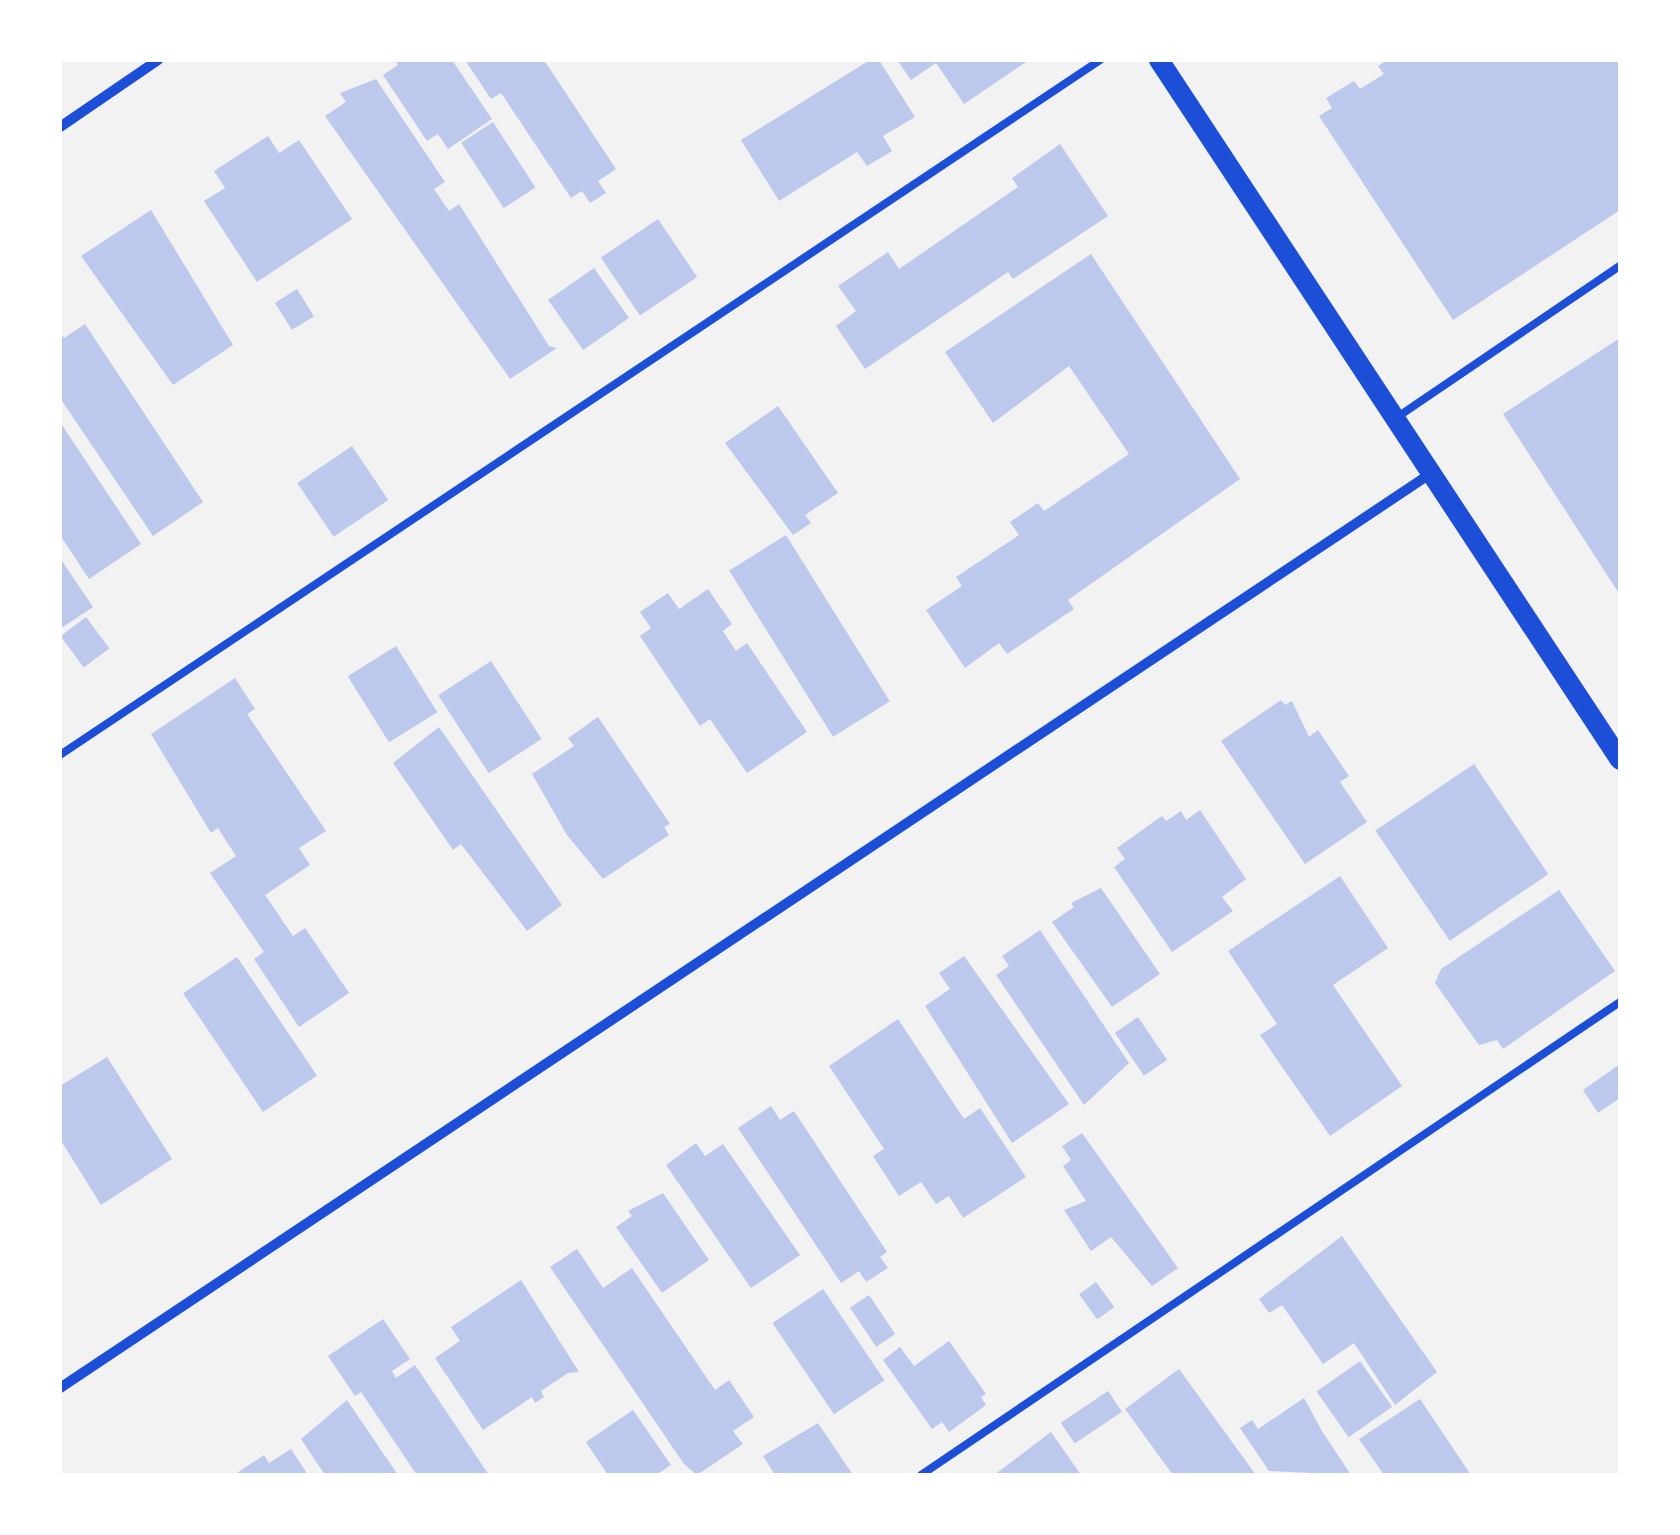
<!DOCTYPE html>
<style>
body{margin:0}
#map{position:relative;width:1680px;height:1535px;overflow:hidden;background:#f2f2f2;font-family:"Fira Sans",sans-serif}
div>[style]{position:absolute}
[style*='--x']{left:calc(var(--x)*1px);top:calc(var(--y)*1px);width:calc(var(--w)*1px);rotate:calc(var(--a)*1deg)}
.building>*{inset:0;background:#bdc9ec;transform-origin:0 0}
.service>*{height:8px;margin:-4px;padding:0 4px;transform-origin:4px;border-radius:4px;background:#1d4ed8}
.minor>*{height:10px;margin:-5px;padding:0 5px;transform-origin:5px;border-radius:5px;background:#1d4ed8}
.secondary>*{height:20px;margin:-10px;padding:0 10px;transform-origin:10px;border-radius:10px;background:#1d4ed8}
span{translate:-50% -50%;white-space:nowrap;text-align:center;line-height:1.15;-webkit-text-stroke:9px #fff;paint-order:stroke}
.frame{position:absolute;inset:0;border:62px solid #fff;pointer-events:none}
</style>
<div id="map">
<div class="building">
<div style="clip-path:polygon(395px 60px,452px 60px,492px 119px,448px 149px,438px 134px,427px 141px,383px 75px,398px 65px)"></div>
<div style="clip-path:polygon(465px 60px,544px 60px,616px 169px,598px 181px,606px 193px,590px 203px,582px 191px,571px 198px,501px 93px,491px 99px)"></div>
<div style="clip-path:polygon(870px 60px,879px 60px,915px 117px,883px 136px,892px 151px,867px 166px,857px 152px,779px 201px,741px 140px)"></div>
<div style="clip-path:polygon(897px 60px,1029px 60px,964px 104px,936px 63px,911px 80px)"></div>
<div style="clip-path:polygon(1387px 60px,1620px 60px,1620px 210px,1453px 320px,1319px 116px,1332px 108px,1326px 98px,1354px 81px,1360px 89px,1384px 74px,1378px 66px)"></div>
<div style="clip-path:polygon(376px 79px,445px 182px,434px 189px,449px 211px,459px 204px,549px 346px,557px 348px,510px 379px,325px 116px,346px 102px,340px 93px)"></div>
<div style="left:493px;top:122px;width:78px;height:38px;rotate:57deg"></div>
<div style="clip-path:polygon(268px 136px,279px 153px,299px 140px,352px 219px,257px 282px,204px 201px,225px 188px,214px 171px)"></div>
<div style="clip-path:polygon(1060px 144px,1108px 216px,1013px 279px,1008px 272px,865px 369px,836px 326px,856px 311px,838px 286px,888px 252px,899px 269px,1018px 187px,1012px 178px)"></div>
<div style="clip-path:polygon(151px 210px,233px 345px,173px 385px,81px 256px)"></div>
<div style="left:658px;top:219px;width:70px;height:69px;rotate:56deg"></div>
<div style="clip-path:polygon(1091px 254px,1240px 479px,1068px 600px,1074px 609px,1007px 654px,999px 643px,965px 668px,926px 610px,962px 586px,956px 577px,1019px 535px,1010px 522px,1038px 503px,1044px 511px,1129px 454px,1069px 366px,993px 423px,945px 352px)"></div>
<div style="left:594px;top:268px;width:61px;height:56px;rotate:55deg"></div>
<div style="left:297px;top:289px;width:32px;height:26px;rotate:58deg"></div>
<div style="clip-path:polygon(85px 324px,203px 502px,153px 536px,60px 398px,60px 332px,64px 338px)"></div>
<div style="clip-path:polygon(1620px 338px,1620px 595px,1503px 414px)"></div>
<div style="clip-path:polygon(778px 406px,838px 493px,805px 515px,811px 523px,793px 535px,725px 443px)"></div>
<div style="clip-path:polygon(60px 422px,141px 544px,89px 579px,60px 535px)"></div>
<div style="left:352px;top:446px;width:65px;height:66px;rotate:56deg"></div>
<div style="left:786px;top:535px;width:196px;height:67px;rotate:58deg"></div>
<div style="clip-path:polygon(60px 558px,93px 607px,60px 629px)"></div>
<div style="clip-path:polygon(708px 589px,732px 624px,723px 631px,736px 651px,747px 643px,807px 732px,747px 773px,710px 719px,700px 726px,640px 636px,651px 628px,640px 612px,668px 593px,679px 609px)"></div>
<div style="left:86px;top:617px;width:39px;height:32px;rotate:53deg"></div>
<div style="left:396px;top:646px;width:78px;height:57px;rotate:58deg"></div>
<div style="left:491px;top:661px;width:93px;height:63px;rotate:57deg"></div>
<div style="clip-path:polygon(235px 678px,255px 709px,247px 714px,326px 831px,299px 848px,310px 865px,265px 895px,293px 936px,305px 928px,349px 993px,299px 1027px,254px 959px,264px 952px,210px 873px,236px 856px,218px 828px,211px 833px,151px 734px)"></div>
<div style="clip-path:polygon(1281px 700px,1285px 705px,1292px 701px,1309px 737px,1318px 730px,1349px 776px,1340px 782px,1367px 822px,1305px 864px,1221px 741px)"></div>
<div style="clip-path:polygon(598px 717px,670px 824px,664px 827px,669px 835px,603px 879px,567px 835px,532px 774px,574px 746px,568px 738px)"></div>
<div style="clip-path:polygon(439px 727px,562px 905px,527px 931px,461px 844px,453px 850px,393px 763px)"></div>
<div style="left:1474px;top:764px;width:133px;height:119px;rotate:56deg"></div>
<div style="clip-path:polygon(1200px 810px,1246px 879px,1222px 897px,1233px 911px,1172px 952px,1114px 867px,1125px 859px,1117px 848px,1162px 816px,1166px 821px,1181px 811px,1186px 820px)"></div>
<div style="clip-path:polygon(1340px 876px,1388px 948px,1333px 985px,1402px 1086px,1330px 1136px,1260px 1035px,1277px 1024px,1228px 951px)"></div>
<div style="clip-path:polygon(1101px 888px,1160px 974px,1112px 1007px,1052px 922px,1074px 907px,1071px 903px)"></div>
<div style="clip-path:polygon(1559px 890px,1615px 971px,1503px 1049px,1497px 1040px,1479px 1045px,1435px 983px,1441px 969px)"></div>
<div style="clip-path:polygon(1040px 930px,1129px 1063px,1084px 1105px,996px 975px,1009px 966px,1002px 956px)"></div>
<div style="clip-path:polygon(964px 956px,1069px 1104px,1012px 1143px,925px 1006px,950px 989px,939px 973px)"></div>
<div style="left:237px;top:957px;width:143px;height:65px;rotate:56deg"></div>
<div style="left:1138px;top:1017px;width:52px;height:28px;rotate:56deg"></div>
<div style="clip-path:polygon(898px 1019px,964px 1119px,980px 1108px,1026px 1177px,963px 1218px,949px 1196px,936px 1204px,921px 1182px,899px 1196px,873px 1156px,884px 1149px,829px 1066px)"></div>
<div style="clip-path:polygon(107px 1057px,172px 1159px,101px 1205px,60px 1139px,60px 1086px)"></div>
<div style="clip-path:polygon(1620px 1064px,1620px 1098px,1598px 1113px,1583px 1090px)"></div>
<div style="clip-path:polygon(771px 1106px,780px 1120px,794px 1111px,887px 1252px,880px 1257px,888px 1268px,866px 1282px,859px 1271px,841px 1283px,738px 1128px)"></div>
<div style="clip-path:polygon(1082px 1133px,1178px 1268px,1152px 1286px,1111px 1237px,1091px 1251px,1064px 1210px,1086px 1201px,1063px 1166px,1071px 1160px,1062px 1146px)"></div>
<div style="clip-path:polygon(696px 1143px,705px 1156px,723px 1144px,800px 1255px,751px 1288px,666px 1165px)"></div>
<div style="clip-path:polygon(663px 1193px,709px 1260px,662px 1293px,616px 1227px,632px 1216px,628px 1211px)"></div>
<div style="clip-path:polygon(1342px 1236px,1437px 1372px,1395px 1405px,1354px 1343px,1323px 1364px,1282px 1305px,1269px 1313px,1259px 1299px)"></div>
<div style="clip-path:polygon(577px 1249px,603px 1288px,632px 1268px,715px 1390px,729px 1380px,754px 1417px,733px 1431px,743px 1444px,697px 1475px,684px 1464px,550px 1267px)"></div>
<div style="clip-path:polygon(521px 1280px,579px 1372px,568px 1373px,541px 1391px,544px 1397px,535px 1403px,532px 1397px,483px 1430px,435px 1358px,460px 1341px,451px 1327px)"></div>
<div style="left:1096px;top:1282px;width:31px;height:21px;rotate:54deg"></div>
<div style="left:823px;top:1289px;width:110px;height:61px;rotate:56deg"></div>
<div style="left:869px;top:1295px;width:47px;height:23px;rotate:56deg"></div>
<div style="clip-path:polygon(383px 1319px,410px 1359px,392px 1371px,396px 1378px,415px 1365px,489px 1475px,417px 1475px,361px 1392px,355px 1396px,328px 1356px)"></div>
<div style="clip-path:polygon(949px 1341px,986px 1394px,981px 1397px,986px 1405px,949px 1432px,942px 1422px,932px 1429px,883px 1360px,900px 1347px,914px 1366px)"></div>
<div style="left:1360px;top:1361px;width:56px;height:53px;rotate:55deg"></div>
<div style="clip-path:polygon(1179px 1369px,1256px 1475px,1173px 1475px,1125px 1409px)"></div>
<div style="left:1108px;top:1391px;width:25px;height:57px;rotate:56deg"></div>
<div style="clip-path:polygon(1304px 1398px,1322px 1431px,1351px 1475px,1269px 1471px,1240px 1428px,1252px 1420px,1258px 1429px)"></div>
<div style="clip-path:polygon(1420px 1399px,1471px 1475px,1384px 1475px,1359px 1439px)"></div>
<div style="clip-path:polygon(347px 1400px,398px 1475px,325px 1475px,301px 1439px)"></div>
<div style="clip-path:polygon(633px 1410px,671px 1465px,656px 1475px,608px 1475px,586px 1442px)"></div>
<div style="clip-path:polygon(818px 1423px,853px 1475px,775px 1475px,763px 1456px)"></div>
<div style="clip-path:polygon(1051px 1432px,1081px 1475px,994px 1475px)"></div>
<div style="clip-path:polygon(291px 1449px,308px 1475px,234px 1475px,264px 1455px,269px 1463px)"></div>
</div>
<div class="service">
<div style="--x:1396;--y:418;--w:271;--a:-34.2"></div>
<div style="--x:60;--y:755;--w:1251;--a:-33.75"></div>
<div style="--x:921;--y:1475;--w:844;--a:-34.09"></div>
</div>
<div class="minor">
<div style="--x:60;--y:127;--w:119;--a:-34.4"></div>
<div style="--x:60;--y:1388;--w:1647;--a:-33.71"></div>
</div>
<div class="secondary">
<div style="--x:1159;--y:60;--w:838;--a:56.63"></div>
</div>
<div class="frame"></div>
</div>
